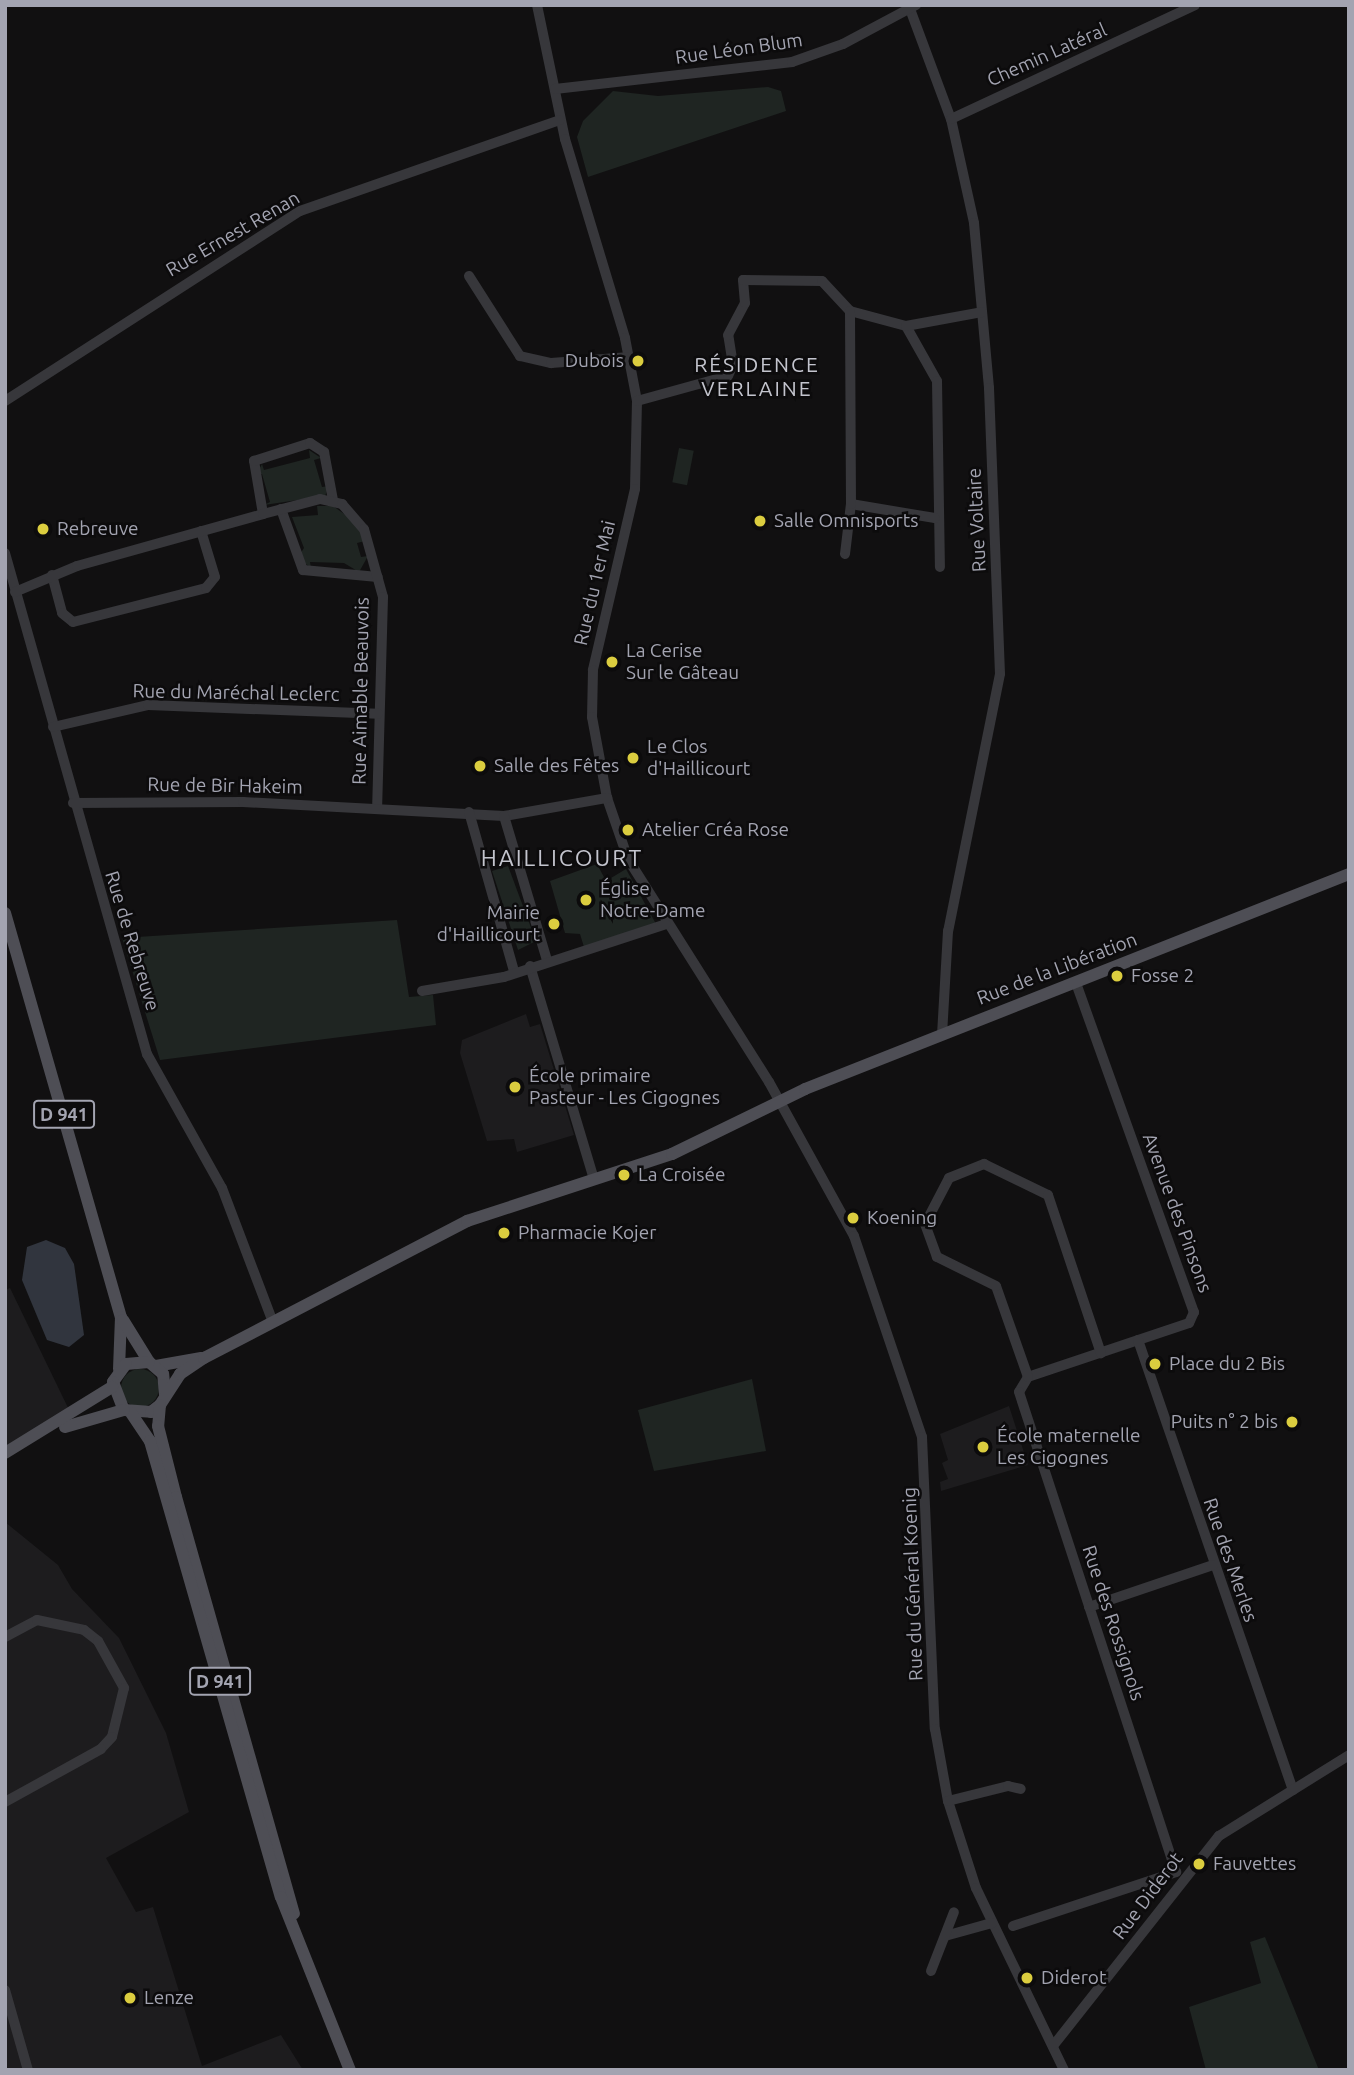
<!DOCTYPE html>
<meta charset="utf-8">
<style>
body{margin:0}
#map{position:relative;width:1354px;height:2075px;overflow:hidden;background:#111011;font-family:Ubuntu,sans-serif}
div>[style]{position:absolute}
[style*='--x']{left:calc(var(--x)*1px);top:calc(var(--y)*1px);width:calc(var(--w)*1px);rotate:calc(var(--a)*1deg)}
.built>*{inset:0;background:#1d1c1e}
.green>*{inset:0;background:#1f2522;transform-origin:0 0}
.round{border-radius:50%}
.water>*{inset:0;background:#31353e}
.minor>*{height:10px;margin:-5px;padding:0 5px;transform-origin:5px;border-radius:5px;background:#37373b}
.major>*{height:12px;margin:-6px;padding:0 6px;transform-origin:6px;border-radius:6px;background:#4e4e55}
.dots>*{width:19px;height:19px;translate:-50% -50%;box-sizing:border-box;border:4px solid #0c0b0c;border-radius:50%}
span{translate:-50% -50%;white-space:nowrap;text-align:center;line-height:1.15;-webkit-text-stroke:5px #0c0b0c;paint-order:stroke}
.shield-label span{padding:2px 5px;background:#0c0b0c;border:2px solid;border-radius:5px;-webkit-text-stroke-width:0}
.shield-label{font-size:18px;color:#a3a4b1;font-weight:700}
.street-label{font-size:19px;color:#a3a4b1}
.poi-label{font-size:19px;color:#a3a4b1}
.right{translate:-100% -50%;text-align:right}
.left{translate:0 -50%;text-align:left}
.neighbourhood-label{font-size:21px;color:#c3c4cd;letter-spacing:2px}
.quarter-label{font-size:23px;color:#c3c4cd;letter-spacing:2px}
.frame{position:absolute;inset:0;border:7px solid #a3a4b1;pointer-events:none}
</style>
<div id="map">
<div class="built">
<div style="clip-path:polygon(526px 1014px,530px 1027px,540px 1024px,574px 1135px,517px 1152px,514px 1139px,487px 1141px,460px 1053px,462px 1040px)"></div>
<div style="clip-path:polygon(10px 1288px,72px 1416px,5px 1453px,5px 1290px)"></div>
<div style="clip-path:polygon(1009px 1406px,1028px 1465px,941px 1491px,940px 1482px,948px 1479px,942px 1463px,948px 1460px,940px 1434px)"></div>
<div style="clip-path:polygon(5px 1522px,58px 1565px,72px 1589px,119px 1638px,166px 1733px,189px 1812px,106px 1858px,136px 1912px,153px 1907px,202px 2066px,281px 2035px,303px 2070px,5px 2070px)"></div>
</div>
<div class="green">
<div style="clip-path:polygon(768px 87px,781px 91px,786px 111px,588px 177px,577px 137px,583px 121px,613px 91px,658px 96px)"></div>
<div style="left:679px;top:448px;width:15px;height:35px;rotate:11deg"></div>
<div style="clip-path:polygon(309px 450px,321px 458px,314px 460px,322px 487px,329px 486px,325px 496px,264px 505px,270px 502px,262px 474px,256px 475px,262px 464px,264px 470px,310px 458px)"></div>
<div style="clip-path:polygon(317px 506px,333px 506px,354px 521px,365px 541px,357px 543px,361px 557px,368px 556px,359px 572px,344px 563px,310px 562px,311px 568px,298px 557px,304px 548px,292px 517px,318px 515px)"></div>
<div style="clip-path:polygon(597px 864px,606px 881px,626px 869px,656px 924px,584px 947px,580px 934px,565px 933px,550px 881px)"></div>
<div style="clip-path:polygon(508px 866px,536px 941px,518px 950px,492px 871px)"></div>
<div style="clip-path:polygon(397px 920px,409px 997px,433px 995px,436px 1025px,160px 1060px,122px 938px)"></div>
<div class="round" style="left:121px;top:1369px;width:38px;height:38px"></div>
<div style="clip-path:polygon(752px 1379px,766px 1451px,654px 1471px,638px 1410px)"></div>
<div style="clip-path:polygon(1265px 1937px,1319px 2070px,1206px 2070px,1189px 2007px,1261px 1983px,1250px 1942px)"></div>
</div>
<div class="water">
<div style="clip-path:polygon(46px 1240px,65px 1248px,74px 1264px,84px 1335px,69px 1347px,47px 1340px,22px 1280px,27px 1247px)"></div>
</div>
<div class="minor">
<div style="--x:537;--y:5;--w:137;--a:78.2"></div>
<div style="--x:565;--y:139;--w:208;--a:73.2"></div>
<div style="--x:625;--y:338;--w:64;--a:79.2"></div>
<div style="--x:637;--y:401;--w:88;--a:91.3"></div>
<div style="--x:635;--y:489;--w:186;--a:103.1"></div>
<div style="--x:593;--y:670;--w:47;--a:91.2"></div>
<div style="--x:592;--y:717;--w:82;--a:79.5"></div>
<div style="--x:607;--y:798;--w:65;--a:71"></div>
<div style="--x:628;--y:859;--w:264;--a:57.7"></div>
<div style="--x:769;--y:1082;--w:176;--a:61.1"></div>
<div style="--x:854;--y:1236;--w:212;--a:71.3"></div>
<div style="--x:922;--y:1437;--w:292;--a:87.5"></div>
<div style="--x:935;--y:1729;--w:73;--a:79.8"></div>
<div style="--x:948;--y:1801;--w:91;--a:72.2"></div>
<div style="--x:976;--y:1888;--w:202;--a:64.2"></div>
<div style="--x:910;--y:9;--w:117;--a:69.6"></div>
<div style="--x:951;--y:119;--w:107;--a:77.5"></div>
<div style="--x:974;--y:223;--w:166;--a:84.8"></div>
<div style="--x:989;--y:388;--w:286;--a:87.8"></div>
<div style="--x:1000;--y:674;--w:262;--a:101.4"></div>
<div style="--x:948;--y:931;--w:104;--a:93.3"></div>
<div style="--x:555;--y:89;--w:239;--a:-6.5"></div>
<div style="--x:792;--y:62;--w:54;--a:-19.4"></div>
<div style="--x:843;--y:44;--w:83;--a:-28.1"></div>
<div style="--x:951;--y:119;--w:269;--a:-25"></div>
<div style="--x:469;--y:276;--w:95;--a:57.5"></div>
<div style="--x:520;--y:356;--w:32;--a:13"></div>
<div style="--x:551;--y:363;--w:79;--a:-4.3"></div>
<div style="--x:906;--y:326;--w:63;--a:60.6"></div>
<div style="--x:937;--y:381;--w:186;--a:89.1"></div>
<div style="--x:5;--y:401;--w:351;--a:-32.8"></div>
<div style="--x:300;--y:211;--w:275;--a:-19.3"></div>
<div style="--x:637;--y:401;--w:94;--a:-15.4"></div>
<div style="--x:728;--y:376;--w:12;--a:-66"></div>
<div style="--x:733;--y:365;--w:30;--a:-99"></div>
<div style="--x:728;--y:335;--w:36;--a:-62"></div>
<div style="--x:745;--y:303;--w:23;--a:-95"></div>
<div style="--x:743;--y:280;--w:79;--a:0.7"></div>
<div style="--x:822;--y:281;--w:41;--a:47"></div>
<div style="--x:850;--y:311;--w:58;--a:15"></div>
<div style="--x:906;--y:326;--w:77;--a:-10.4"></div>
<div style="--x:851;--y:504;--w:85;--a:9.5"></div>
<div style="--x:281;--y:509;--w:65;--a:70.2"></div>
<div style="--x:303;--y:570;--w:75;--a:5.3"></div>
<div style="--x:263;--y:514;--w:54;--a:-99.6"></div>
<div style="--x:254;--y:461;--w:59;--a:-17.8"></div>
<div style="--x:310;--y:443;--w:17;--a:33"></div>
<div style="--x:324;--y:452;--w:49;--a:79.4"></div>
<div style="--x:5;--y:553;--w:521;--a:74.18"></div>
<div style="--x:147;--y:1054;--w:154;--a:60.8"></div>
<div style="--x:222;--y:1188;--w:143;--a:69.2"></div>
<div style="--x:845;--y:554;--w:50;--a:-83.2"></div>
<div style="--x:851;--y:504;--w:193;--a:-90.3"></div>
<div style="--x:52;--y:575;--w:39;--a:75"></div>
<div style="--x:62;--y:613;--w:14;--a:39"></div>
<div style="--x:73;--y:622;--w:137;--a:-14.3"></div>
<div style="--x:206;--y:588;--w:14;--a:-51"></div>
<div style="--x:215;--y:577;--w:48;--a:-106.9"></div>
<div style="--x:15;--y:592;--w:67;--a:-22.8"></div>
<div style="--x:77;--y:566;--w:193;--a:-15.6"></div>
<div style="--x:263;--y:514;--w:59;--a:-14.7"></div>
<div style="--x:320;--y:499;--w:23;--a:13"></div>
<div style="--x:342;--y:504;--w:33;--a:49"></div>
<div style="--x:364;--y:529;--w:71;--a:74.4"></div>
<div style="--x:383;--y:597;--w:210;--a:91.6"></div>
<div style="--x:53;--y:727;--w:98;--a:-13"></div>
<div style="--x:148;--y:705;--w:230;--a:2.2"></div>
<div style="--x:73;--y:803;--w:170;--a:-0.3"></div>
<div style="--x:243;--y:802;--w:261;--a:3.1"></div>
<div style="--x:504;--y:816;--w:105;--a:-9.9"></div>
<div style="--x:469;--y:812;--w:165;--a:74.2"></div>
<div style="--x:504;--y:816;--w:150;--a:73.4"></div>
<div style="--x:530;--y:966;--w:222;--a:73.3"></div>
<div style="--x:1076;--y:983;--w:350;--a:70.3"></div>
<div style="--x:1194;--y:1312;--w:12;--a:114"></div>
<div style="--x:1189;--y:1323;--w:170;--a:161.5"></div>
<div style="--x:1028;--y:1377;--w:17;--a:121"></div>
<div style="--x:1019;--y:1392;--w:505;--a:71.89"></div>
<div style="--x:422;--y:991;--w:83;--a:-9.7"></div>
<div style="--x:504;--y:977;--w:170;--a:-18.1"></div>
<div style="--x:1138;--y:1340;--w:476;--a:71"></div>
<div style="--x:1028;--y:1377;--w:96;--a:-109.4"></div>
<div style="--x:996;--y:1286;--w:66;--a:-153.8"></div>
<div style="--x:937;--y:1257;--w:35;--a:-110"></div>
<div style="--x:925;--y:1224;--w:52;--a:-62.4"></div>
<div style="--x:949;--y:1178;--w:38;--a:-22"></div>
<div style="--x:984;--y:1164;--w:71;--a:25.8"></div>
<div style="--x:1048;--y:1195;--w:167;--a:71.5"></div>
<div style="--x:1089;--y:1607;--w:131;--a:-18.7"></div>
<div style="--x:5;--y:1637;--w:36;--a:-28"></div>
<div style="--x:37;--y:1620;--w:48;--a:12"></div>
<div style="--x:84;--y:1630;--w:18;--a:38"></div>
<div style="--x:98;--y:1641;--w:54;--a:61"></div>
<div style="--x:124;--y:1688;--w:50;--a:103.8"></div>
<div style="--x:112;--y:1737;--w:16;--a:133"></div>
<div style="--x:101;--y:1749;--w:110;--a:151.1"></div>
<div style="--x:948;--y:1801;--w:62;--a:-14"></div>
<div style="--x:1008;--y:1786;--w:13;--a:13"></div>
<div style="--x:1013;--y:1926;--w:172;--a:-18.3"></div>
<div style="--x:945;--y:1936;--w:49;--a:-15.5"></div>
<div style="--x:931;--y:1971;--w:63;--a:-68.7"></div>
<div style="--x:5;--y:1990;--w:83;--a:74"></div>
<div style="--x:1053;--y:2046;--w:268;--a:-51.7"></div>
<div style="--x:1219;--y:1836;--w:153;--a:-31.9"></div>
</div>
<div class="major">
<div style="--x:5;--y:913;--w:420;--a:74"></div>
<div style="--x:121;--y:1317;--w:52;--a:92.2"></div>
<div style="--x:123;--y:1320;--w:49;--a:58.2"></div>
<div style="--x:156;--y:1366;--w:46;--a:-10.1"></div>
<div style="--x:165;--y:1395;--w:21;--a:-95"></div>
<div style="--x:163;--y:1374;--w:18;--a:-139"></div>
<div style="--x:149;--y:1362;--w:23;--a:175"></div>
<div style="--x:126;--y:1364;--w:22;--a:126"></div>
<div style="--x:113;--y:1382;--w:30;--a:69"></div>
<div style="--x:124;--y:1410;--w:27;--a:4"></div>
<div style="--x:151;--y:1412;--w:11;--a:-38"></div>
<div style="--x:160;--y:1405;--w:37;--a:-57"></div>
<div style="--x:180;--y:1374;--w:29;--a:-34"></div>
<div style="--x:204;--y:1358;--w:297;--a:-27.5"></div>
<div style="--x:467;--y:1221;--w:216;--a:-18.1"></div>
<div style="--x:672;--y:1154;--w:148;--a:-26"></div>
<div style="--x:805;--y:1089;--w:585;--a:-21.56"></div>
<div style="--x:160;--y:1405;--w:21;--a:95"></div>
<div style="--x:158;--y:1426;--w:73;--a:75.8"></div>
<div style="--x:176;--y:1497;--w:433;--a:74.2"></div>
<div style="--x:131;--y:1413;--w:34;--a:56"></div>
<div style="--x:150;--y:1441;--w:474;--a:74"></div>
<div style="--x:281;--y:1897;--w:186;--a:68.3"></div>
<div style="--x:65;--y:1427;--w:61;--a:-16.1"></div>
<div style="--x:5;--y:1453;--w:126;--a:-31.7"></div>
</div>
<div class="dots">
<div style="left:638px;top:361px;background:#dbcd3f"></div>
<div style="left:760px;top:521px;background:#dbcd3f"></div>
<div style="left:43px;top:529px;background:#dbcd3f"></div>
<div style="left:612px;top:662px;background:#dbcd3f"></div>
<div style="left:633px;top:758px;background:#dbcd3f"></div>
<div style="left:480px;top:766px;background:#dbcd3f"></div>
<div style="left:628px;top:830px;background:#dbcd3f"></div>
<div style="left:586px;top:900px;background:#dbcd3f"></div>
<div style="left:554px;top:924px;background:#dbcd3f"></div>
<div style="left:1117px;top:976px;background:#dbcd3f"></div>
<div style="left:515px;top:1087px;background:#dbcd3f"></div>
<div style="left:624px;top:1175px;background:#dbcd3f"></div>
<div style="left:853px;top:1218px;background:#dbcd3f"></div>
<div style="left:504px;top:1233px;background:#dbcd3f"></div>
<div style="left:1155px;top:1364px;background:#dbcd3f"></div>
<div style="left:1292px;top:1422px;background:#dbcd3f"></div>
<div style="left:983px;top:1447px;background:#dbcd3f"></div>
<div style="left:1199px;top:1864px;background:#dbcd3f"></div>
<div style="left:1027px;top:1978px;background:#dbcd3f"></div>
<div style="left:130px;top:1998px;background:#dbcd3f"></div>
</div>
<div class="shield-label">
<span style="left:64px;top:1114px">D 941</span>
<span style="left:220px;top:1681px">D 941</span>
</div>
<div class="street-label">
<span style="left:739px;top:49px;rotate:-8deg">Rue Léon Blum</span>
<span style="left:1047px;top:55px;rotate:-24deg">Chemin Latéral</span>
<span style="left:233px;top:234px;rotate:-30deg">Rue Ernest Renan</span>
<span style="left:977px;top:520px;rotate:-93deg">Rue Voltaire</span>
<span style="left:595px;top:583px;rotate:-77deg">Rue du 1er Mai</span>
<span style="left:361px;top:691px;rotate:-89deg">Rue Aimable Beauvois</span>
<span style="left:236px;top:693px;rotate:1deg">Rue du Maréchal Leclerc</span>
<span style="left:225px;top:786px;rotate:1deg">Rue de Bir Hakeim</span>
<span style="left:132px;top:941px;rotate:73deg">Rue de Rebreuve</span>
<span style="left:1057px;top:969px;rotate:-21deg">Rue de la Libération</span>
<span style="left:1177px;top:1213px;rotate:70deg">Avenue des Pinsons</span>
<span style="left:1230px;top:1560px;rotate:71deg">Rue des Merles</span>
<span style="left:913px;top:1584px;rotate:-92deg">Rue du Général Koenig</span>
<span style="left:1113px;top:1623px;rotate:72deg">Rue des Rossignols</span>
<span style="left:1148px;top:1896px;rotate:-53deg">Rue Diderot</span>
</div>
<div class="poi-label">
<span class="right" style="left:624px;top:361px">Dubois</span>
<span class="left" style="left:774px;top:521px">Salle Omnisports</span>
<span class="left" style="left:57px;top:529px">Rebreuve</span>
<span class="left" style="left:626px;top:662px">La Cerise<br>Sur le Gâteau</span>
<span class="left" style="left:647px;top:758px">Le Clos<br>d'Haillicourt</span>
<span class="left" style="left:494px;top:766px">Salle des Fêtes</span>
<span class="left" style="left:642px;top:830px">Atelier Créa Rose</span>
<span class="left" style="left:600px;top:900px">Église<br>Notre-Dame</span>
<span class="right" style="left:540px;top:924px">Mairie<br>d'Haillicourt</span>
<span class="left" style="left:1131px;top:976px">Fosse 2</span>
<span class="left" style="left:529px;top:1087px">École primaire<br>Pasteur - Les Cigognes</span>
<span class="left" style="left:638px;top:1175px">La Croisée</span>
<span class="left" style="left:867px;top:1218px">Koening</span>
<span class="left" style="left:518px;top:1233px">Pharmacie Kojer</span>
<span class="left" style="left:1169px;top:1364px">Place du 2 Bis</span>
<span class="right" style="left:1278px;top:1422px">Puits n° 2 bis</span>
<span class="left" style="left:997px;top:1447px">École maternelle<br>Les Cigognes</span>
<span class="left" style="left:1213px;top:1864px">Fauvettes</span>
<span class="left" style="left:1041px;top:1978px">Diderot</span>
<span class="left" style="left:144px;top:1998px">Lenze</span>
</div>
<div class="neighbourhood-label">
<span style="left:757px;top:376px">RÉSIDENCE<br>VERLAINE</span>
</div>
<div class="quarter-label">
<span style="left:562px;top:858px">HAILLICOURT</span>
</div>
<div class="frame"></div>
</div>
